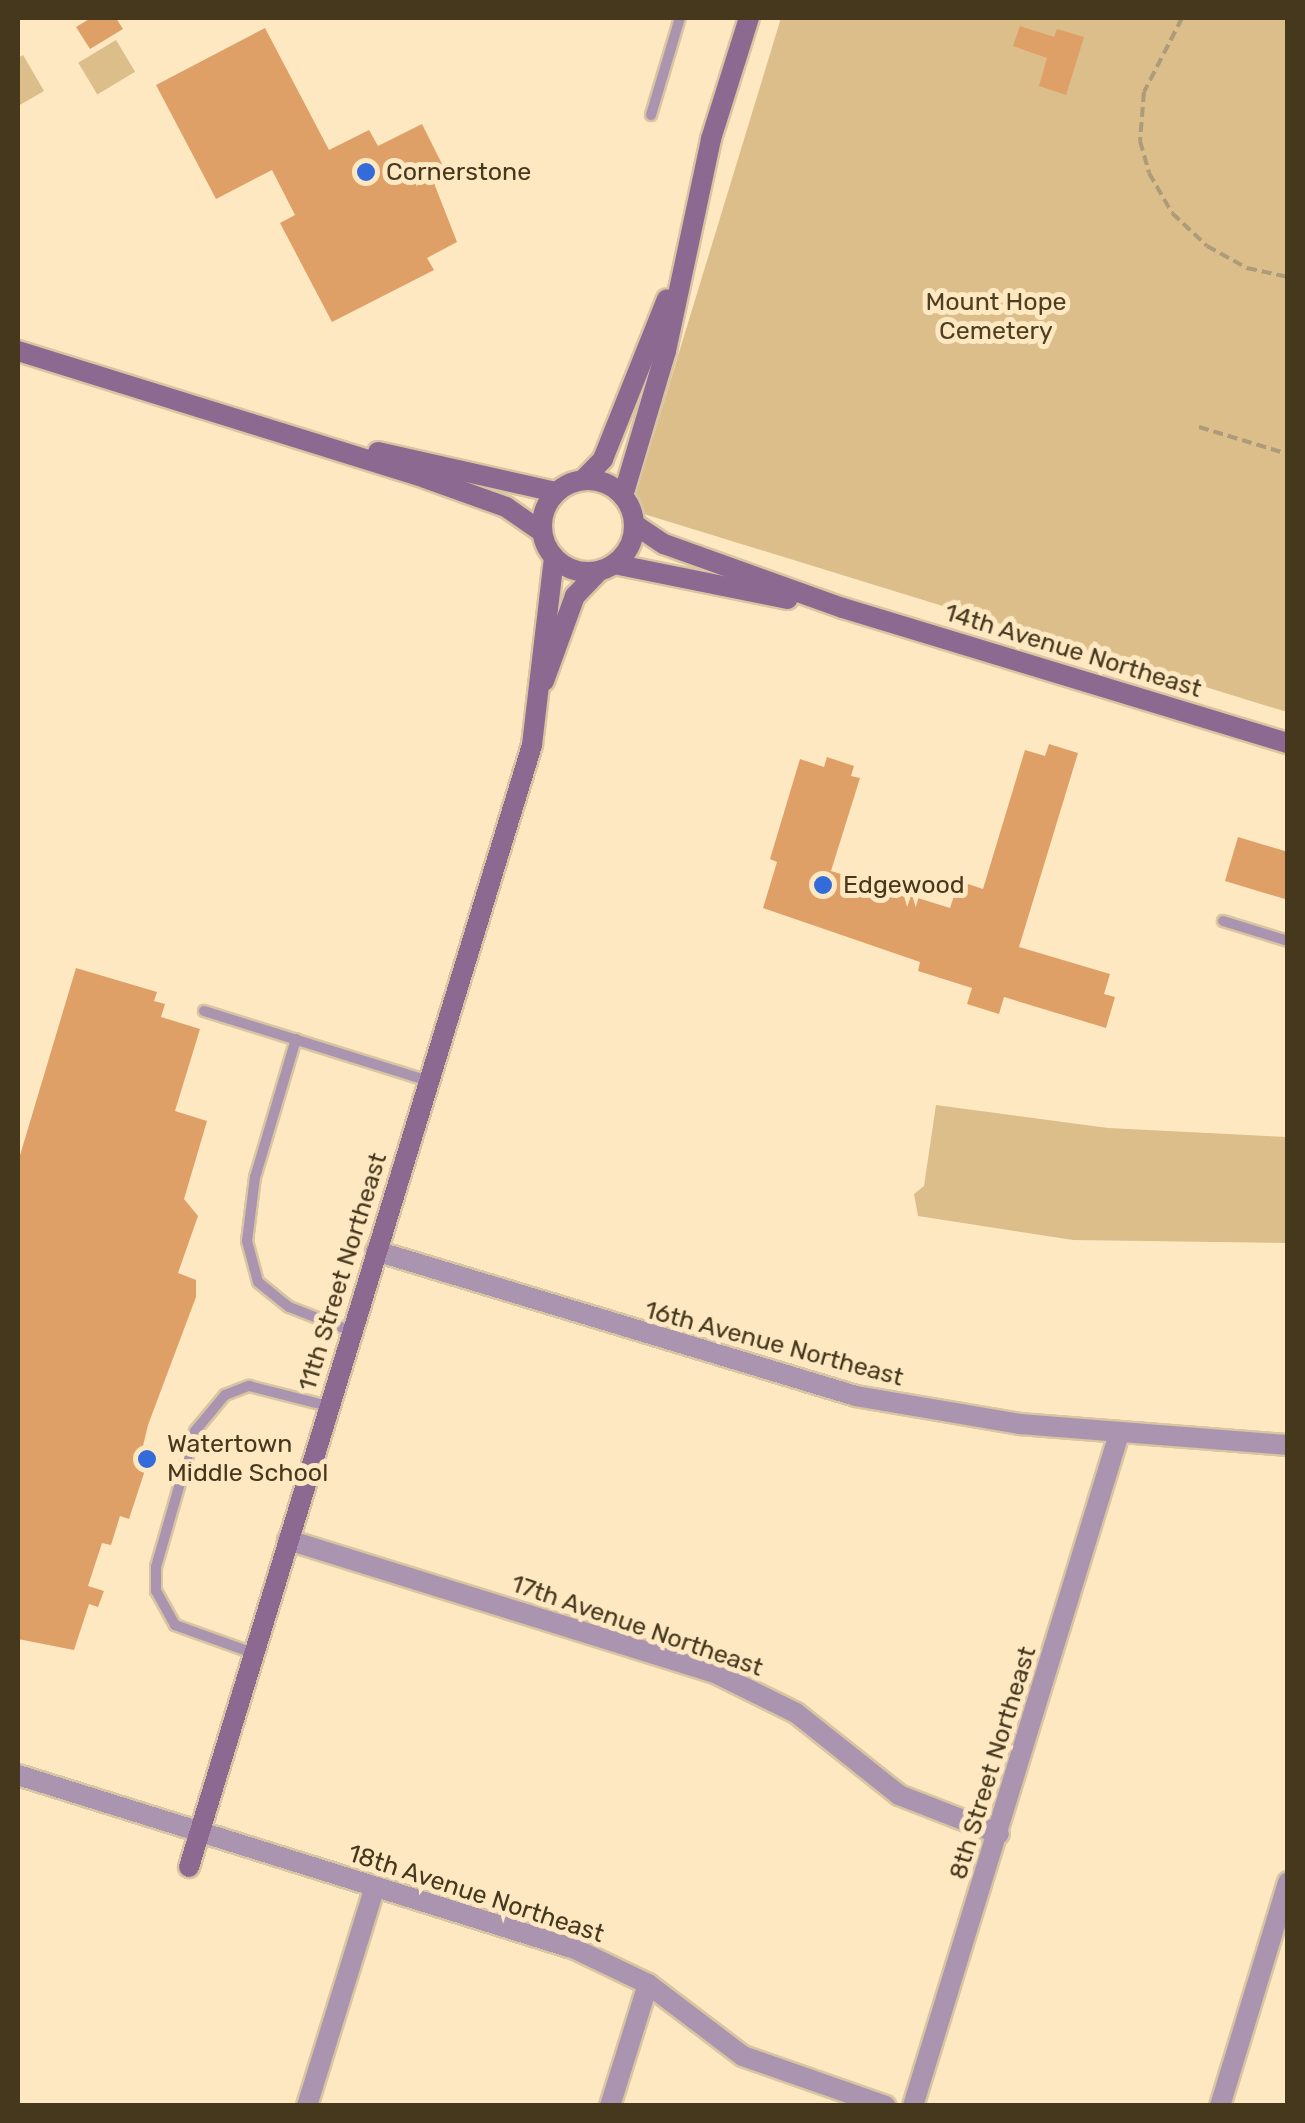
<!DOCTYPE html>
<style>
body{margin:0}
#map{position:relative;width:1305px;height:2123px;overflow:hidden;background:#fde8c2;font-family:Rubik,sans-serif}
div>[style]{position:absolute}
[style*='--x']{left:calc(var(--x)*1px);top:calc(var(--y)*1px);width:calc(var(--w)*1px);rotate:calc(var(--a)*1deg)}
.green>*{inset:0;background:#dbbe89;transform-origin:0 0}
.building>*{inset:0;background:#dfa067}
.path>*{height:4px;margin-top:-2px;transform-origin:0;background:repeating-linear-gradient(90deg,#ad9b7a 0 10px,transparent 0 15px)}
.roads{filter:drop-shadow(2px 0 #d8c5a1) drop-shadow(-2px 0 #d8c5a1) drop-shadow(0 2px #d8c5a1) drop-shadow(0 -2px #d8c5a1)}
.lane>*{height:10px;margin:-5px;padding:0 5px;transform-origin:5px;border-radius:5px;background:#ab94af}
.street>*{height:20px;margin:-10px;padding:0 10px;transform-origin:10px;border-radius:10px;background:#ab94af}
.secondary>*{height:20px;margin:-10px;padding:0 10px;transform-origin:10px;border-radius:10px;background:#8c6990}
.secondary>.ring{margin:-10px;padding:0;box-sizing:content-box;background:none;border:20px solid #8c6990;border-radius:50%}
.dots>*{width:28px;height:28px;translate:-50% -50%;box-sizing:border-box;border:5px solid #fde8c2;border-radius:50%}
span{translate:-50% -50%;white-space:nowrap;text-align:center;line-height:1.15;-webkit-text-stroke:10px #fde8c2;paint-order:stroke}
.poi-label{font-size:25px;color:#46381d}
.left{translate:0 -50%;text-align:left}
.park-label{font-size:25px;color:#503f1e}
.street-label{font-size:25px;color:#46381d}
.frame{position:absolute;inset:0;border:20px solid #46381d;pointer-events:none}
</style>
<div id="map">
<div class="green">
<div style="clip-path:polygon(781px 18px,1287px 18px,1287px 712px,631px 510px)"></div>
<div style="left:116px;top:40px;width:37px;height:44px;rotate:59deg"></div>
<div style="clip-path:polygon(23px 55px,44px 91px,18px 106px,18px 58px)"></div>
<div style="clip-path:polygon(936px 1105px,1108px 1128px,1287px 1137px,1287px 1243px,1073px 1240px,918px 1216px,914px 1194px,924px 1186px)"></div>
</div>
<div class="building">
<div style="clip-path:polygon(91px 18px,116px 18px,123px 29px,90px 49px,76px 27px)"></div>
<div style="clip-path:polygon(1020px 26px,1054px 37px,1057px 29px,1084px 37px,1066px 95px,1039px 86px,1047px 58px,1013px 46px)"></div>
<div style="clip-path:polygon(265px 28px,329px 150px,369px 130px,378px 146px,422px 124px,443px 166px,430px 173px,457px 242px,427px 258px,434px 270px,332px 322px,280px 223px,295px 215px,272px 170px,216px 199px,156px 85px)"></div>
<div style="clip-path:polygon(1049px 744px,1078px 753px,1019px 947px,1110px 974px,1104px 994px,1115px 997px,1106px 1028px,1004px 997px,999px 1014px,967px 1004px,972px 988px,918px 971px,920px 962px,763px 908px,777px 862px,770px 859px,800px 759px,824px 767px,827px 757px,854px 766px,851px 776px,860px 778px,831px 871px,950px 908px,959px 881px,983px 889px,1025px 750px,1045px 756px)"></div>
<div style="clip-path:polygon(1238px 837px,1288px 852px,1288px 900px,1225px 881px)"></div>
<div style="clip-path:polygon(76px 968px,157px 992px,154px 1001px,165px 1004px,161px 1017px,200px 1029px,175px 1111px,207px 1121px,184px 1199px,198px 1216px,178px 1273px,196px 1280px,196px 1297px,148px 1425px,142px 1450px,150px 1455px,129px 1519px,120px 1516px,111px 1545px,102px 1543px,88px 1586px,104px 1591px,98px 1607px,89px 1604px,74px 1650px,18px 1639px,18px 1162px)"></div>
</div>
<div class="path">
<div style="--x:1182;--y:18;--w:83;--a:117.2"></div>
<div style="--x:1144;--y:92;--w:49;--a:94.7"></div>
<div style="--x:1140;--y:141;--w:33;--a:74"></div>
<div style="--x:1149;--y:173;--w:46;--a:60.1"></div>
<div style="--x:1172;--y:213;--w:48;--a:43.3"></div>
<div style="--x:1207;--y:246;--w:46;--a:28.8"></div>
<div style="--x:1247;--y:268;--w:42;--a:12.4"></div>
<div style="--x:1199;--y:427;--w:93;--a:16.9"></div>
</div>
<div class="roads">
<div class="lane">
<div style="--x:651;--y:115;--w:101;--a:-73.4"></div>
<div style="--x:1223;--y:921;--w:68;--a:17.1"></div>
<div style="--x:204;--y:1011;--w:232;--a:17.3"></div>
<div style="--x:296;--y:1039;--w:144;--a:106.5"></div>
<div style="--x:255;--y:1177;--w:64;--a:97.1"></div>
<div style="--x:247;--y:1241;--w:42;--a:75"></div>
<div style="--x:258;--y:1282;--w:40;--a:39"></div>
<div style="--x:289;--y:1307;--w:66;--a:21.2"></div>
<div style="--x:253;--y:1653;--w:83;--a:-160.3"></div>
<div style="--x:175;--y:1625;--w:39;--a:-119"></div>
<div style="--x:156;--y:1591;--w:24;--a:-90"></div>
<div style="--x:156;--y:1567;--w:141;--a:-74"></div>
<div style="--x:195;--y:1431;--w:47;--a:-50.2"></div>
<div style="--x:225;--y:1395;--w:26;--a:-21"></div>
<div style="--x:249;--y:1386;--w:81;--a:14.2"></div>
</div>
<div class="street">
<div style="--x:376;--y:1251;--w:501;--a:16.81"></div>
<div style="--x:856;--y:1396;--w:166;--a:9.7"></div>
<div style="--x:1020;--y:1424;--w:269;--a:4.5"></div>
<div style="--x:288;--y:1540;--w:447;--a:17.3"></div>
<div style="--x:715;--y:1673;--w:90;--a:26.3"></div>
<div style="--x:796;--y:1713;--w:132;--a:38.5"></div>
<div style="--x:899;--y:1795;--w:107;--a:21.3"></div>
<div style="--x:18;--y:1775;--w:584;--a:17.35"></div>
<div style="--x:575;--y:1949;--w:81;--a:25.6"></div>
<div style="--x:648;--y:1984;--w:119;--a:37.2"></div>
<div style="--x:743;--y:2056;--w:151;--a:19.3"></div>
<div style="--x:307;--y:2106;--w:229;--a:-72.8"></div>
<div style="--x:610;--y:2106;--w:128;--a:-72.7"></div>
<div style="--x:913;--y:2106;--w:703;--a:-72.96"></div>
<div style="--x:1220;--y:2106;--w:234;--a:-73.1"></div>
</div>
<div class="secondary">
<div style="--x:18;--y:351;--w:426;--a:17.3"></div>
<div style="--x:425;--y:478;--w:86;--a:19.7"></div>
<div style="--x:506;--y:507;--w:44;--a:34.8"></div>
<div style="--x:378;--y:452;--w:182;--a:12.7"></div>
<div style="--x:583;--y:480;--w:29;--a:-46"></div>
<div style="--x:603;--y:459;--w:172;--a:-68.2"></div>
<div class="ring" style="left:542px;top:480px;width:72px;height:72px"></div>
<div style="--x:623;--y:496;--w:151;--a:-73.5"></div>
<div style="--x:666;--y:351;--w:217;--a:-78"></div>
<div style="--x:711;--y:139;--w:127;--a:-72.6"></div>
<div style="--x:634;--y:524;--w:36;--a:34"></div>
<div style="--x:664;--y:544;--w:190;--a:19.7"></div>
<div style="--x:843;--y:608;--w:465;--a:16.9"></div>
<div style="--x:614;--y:564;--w:177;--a:11.4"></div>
<div style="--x:544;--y:681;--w:90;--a:-70"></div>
<div style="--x:575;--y:596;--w:35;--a:-46"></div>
<div style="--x:189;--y:1867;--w:1173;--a:-73"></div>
<div style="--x:532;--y:745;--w:189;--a:-83.3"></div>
</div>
</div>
<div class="dots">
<div style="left:366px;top:172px;background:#346bda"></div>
<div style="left:823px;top:885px;background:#346bda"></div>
<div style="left:147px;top:1459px;background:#346bda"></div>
</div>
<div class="poi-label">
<span class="left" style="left:386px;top:172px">Cornerstone</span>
<span class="left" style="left:843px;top:885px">Edgewood</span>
<span class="left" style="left:167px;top:1459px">Watertown<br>Middle School</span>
</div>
<div class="park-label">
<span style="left:996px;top:317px">Mount Hope<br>Cemetery</span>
</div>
<div class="street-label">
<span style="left:1073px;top:651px;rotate:17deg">14th Avenue Northeast</span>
<span style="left:343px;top:1272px;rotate:-73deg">11th Street Northeast</span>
<span style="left:774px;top:1344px;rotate:15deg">16th Avenue Northeast</span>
<span style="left:637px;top:1626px;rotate:19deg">17th Avenue Northeast</span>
<span style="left:993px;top:1763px;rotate:-73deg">8th Street Northeast</span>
<span style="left:476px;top:1894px;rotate:18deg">18th Avenue Northeast</span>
</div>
<div class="frame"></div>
</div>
